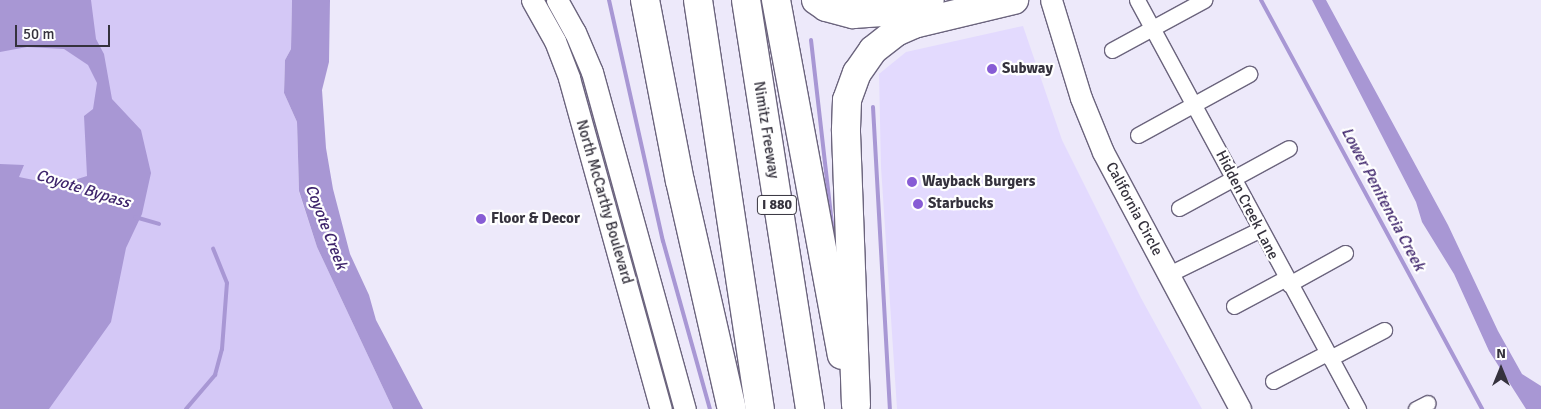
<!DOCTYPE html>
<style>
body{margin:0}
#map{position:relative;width:1541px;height:409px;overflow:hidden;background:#ede9fa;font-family:Signika,sans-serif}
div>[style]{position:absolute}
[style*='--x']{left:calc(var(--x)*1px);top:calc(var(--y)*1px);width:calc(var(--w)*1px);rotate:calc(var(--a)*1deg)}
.built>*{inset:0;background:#e3dafe}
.green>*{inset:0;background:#d4c8f6}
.water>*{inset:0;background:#a897d4}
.stream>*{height:4px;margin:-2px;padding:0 2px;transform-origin:2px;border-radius:2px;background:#a897d4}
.roads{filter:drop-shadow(1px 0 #6b647d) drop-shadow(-1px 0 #6b647d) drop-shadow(0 1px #6b647d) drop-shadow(0 -1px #6b647d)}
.street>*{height:15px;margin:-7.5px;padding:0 7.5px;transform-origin:7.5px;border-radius:7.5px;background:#fff}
.secondary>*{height:21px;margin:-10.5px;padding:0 10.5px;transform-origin:10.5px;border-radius:10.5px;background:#fff}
.highway>*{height:28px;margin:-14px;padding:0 14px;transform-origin:14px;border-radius:14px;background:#fff}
.dots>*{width:14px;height:14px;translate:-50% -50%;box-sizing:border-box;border:2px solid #fff;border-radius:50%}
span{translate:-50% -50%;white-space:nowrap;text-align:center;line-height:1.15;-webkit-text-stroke:4.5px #fff;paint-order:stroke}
.shield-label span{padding:1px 4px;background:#fff;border:1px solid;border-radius:4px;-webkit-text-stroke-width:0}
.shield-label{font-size:14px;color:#35323d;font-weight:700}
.poi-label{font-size:15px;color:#35323d;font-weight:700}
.left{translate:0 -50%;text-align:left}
.street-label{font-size:15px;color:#35323d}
.water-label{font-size:16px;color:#3f256c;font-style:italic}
.north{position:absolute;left:1476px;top:344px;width:50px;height:50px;-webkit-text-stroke:4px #fff;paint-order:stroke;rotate:0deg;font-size:14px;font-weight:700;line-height:20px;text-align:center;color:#35323d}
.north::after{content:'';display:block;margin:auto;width:18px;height:22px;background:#35323d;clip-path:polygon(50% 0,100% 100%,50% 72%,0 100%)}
.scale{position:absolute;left:15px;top:25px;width:95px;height:22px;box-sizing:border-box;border:2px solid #35323d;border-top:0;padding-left:6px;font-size:15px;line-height:18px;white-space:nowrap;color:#35323d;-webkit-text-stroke:4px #fff;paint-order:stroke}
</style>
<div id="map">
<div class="built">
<div style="clip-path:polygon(1023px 26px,1062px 140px,1141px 298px,1202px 409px,897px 409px,881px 167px,879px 74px,906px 52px)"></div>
</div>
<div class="green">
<div style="clip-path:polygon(0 0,292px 0,291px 49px,285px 60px,284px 93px,297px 122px,299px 192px,317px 247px,393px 409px,0 409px)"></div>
<div style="clip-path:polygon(545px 0,552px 0,572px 36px,680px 409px,671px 409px,580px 75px)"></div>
</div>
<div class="water">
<div style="clip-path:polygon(0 0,91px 0,96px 39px,104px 54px,112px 99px,141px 130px,151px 173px,142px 214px,126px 248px,111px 322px,49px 409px,0 409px,0 164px,24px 165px,19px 177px,58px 185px,87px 176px,84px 116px,93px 109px,97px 83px,88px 65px,64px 49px,27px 47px,0 52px)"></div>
<div style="clip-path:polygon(292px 0,330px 0,329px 62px,322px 90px,326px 148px,333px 189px,350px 254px,369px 295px,376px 320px,423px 409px,393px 409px,317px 247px,299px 191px,297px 122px,284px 93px,285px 60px,291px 49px)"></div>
<div style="clip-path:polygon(1312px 0,1326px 0,1448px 225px,1498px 331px,1522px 374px,1541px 386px,1541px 409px,1526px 409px,1489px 351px,1454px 274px,1422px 222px,1416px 202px)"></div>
</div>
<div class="stream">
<div style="--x:609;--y:0;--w:247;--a:77.4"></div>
<div style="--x:663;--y:241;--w:174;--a:74.4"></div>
<div style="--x:1261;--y:0;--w:465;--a:61.6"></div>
<div style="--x:811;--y:40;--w:194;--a:83.5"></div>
<div style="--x:873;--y:107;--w:302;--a:86.8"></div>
<div style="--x:135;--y:217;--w:25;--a:16"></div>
<div style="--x:186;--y:409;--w:45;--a:-49.5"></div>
<div style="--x:215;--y:375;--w:27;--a:-75"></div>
<div style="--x:222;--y:349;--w:66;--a:-85.7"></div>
<div style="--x:227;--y:283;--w:37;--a:-112"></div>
</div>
<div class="roads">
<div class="street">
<div style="--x:1137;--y:0;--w:465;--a:61.6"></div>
<div style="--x:1112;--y:50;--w:105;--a:-28.5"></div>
<div style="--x:1138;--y:135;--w:127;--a:-28.8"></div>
<div style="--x:1179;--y:208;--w:125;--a:-28.6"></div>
<div style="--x:1169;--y:274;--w:100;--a:-26.1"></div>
<div style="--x:1289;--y:284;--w:64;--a:-29"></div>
<div style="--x:1234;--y:306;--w:59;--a:-28.3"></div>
<div style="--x:1330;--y:358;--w:61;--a:-27.4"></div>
<div style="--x:1273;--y:381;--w:61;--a:-27.4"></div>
<div style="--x:1416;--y:409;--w:13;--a:-27"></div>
</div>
<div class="secondary">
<div style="--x:532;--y:0;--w:47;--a:60.7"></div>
<div style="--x:555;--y:41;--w:40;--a:69"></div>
<div style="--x:569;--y:78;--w:344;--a:74.5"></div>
<div style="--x:557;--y:0;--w:37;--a:61"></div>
<div style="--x:575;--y:32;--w:43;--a:67"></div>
<div style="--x:592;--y:72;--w:350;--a:74.6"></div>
<div style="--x:1051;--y:0;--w:102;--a:73"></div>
<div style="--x:1081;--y:98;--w:58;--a:67.8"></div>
<div style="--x:1103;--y:152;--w:291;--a:61.9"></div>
</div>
<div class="highway">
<div style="--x:645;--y:0;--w:184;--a:79.1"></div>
<div style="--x:680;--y:181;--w:234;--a:77.2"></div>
<div style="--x:698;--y:0;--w:414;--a:81.4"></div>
<div style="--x:746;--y:0;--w:414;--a:81.1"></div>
<div style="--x:776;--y:0;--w:361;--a:79.5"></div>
<div style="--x:816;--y:0;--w:12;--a:35"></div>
<div style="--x:826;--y:7;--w:28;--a:15"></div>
<div style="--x:853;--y:14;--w:26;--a:-4"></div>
<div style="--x:879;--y:12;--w:52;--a:-13.2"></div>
<div style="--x:856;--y:405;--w:276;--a:-92.1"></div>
<div style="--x:846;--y:129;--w:29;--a:-88"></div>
<div style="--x:847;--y:100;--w:29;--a:-70"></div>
<div style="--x:857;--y:73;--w:28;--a:-55"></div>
<div style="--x:873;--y:50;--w:29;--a:-38"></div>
<div style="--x:896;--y:32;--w:20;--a:-24"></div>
<div style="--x:914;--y:24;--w:103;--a:-13.5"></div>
</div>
</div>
<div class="dots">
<div style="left:992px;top:69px;background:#875cd5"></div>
<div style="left:912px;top:182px;background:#875cd5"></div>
<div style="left:918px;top:204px;background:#875cd5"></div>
<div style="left:481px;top:219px;background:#875cd5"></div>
</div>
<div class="shield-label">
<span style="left:777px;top:205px">I 880</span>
</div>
<div class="poi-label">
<span class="left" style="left:1002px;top:69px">Subway</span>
<span class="left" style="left:922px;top:182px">Wayback Burgers</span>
<span class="left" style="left:928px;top:204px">Starbucks</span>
<span class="left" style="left:491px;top:219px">Floor &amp; Decor</span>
</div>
<div class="street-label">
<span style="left:766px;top:130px;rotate:81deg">Nimitz Freeway</span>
<span style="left:604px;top:202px;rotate:74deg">North McCarthy Boulevard</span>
<span style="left:1247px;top:205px;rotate:63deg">Hidden Creek Lane</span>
<span style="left:1134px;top:209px;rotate:62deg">California Circle</span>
</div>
<div class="water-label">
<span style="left:83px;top:189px;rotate:17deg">Coyote Bypass</span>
<span style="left:1383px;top:199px;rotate:62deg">Lower Penitencia Creek</span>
<span style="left:326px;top:227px;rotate:69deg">Coyote Creek</span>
</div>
<div class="north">N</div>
<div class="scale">50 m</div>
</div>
